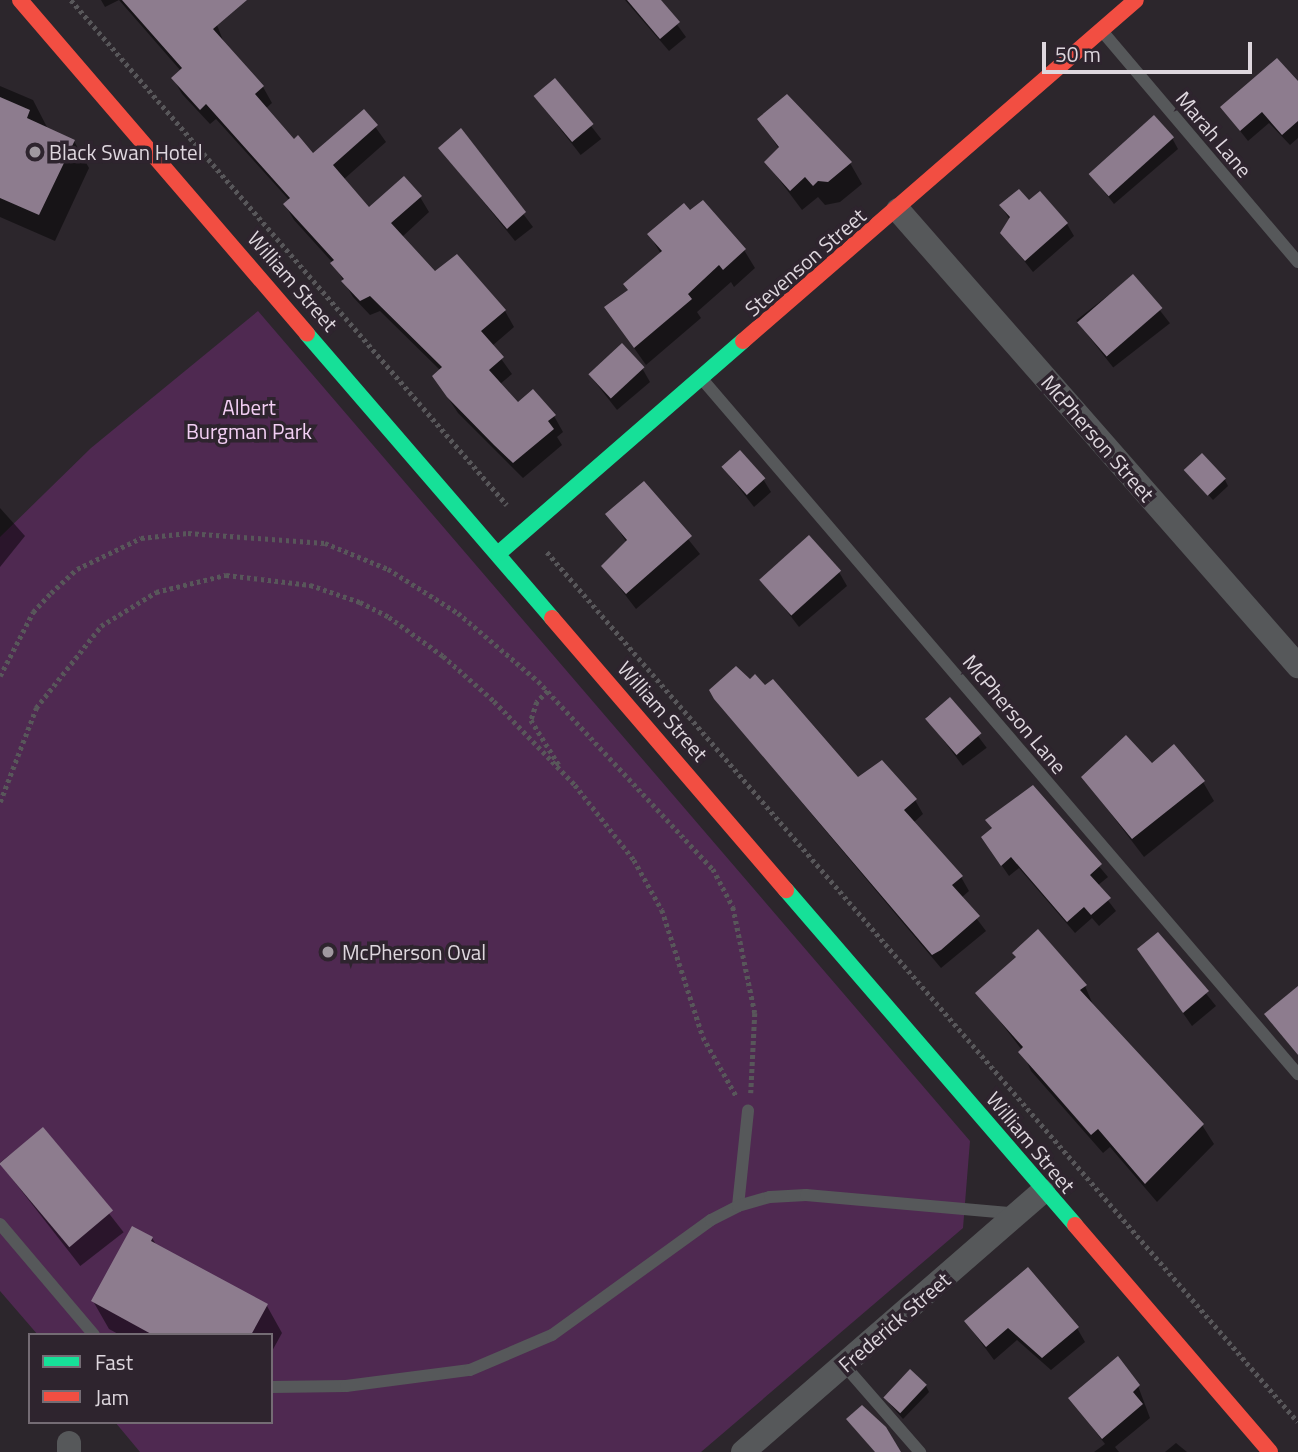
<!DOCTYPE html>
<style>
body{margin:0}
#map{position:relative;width:1298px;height:1452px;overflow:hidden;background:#2c262c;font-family:"Titillium Web",sans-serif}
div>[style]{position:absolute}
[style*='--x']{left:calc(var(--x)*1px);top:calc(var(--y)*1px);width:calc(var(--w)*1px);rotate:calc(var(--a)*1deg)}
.green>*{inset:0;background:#4f2951}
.shadow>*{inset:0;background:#0007;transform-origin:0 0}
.building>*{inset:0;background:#8d7c8e;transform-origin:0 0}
.path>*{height:4.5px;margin-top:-2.25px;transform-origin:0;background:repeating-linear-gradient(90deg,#58575a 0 3.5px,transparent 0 7px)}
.lane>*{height:12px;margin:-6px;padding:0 6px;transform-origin:6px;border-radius:6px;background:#56585a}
.street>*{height:24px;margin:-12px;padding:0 12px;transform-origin:12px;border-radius:12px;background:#56585a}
.fast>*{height:16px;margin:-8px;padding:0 8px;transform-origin:8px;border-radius:8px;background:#16e098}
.jam>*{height:16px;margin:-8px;padding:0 8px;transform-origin:8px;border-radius:8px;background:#f24e42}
.dots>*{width:19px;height:19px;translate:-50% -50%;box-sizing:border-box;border:4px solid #2e242e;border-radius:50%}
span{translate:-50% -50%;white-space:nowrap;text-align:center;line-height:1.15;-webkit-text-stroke:7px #2e242e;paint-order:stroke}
.street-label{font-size:21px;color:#ded7de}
.poi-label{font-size:21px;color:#ded7de}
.left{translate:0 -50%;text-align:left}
.park-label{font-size:21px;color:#f3cff4}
.legend{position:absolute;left:28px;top:1333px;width:245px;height:91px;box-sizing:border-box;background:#2e242e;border:2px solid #746c74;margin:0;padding:9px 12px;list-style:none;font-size:21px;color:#ded7de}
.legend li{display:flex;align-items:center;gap:14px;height:35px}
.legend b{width:35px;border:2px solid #746c74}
.scale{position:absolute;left:1042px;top:42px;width:210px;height:32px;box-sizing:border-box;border:4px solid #ded7de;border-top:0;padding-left:9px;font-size:21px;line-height:24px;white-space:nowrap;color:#ded7de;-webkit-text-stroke:5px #2e242e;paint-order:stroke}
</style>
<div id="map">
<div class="green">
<div style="clip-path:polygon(258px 311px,970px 1141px,963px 1228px,701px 1452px,140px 1452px,115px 1422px,271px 1422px,271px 1335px,38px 1335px,0 1291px,0 537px,91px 448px)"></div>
</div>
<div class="shadow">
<div style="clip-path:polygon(101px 0,119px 0,105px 7px)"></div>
<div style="clip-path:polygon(119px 0,195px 0,217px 25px,224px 43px,263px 87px,272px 103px,265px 109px,293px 141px,313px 156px,364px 111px,386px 142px,343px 180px,369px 210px,420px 197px,429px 212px,402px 237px,435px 273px,456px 257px,505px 311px,514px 327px,492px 346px,512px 374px,500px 384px,517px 405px,554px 416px,563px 432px,557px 437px,562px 445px,523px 478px,458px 413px,444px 392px,441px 371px,380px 311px,370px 315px,353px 297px,333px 263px,294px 220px,285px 205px,290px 201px,216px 119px,210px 124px,182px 94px,173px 78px,181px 71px)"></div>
<div style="clip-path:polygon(625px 0,659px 0,686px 37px,669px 51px)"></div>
<div style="left:555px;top:80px;width:75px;height:26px;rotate:52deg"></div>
<div style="clip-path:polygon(0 86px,33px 100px,48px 129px,74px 141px,89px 168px,55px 241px,0 217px)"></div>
<div style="clip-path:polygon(1298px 88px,1298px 138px,1290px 145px,1269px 123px,1248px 141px,1222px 108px)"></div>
<div style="clip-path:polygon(760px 120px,850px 163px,862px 184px,840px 202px,825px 205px,818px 197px,802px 210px,766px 162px,779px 149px)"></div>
<div style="clip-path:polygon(461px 131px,533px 227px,515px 241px,440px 148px)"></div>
<div style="clip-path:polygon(1172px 138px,1178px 149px,1114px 204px,1091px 175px)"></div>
<div style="clip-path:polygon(1029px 203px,1067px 224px,1074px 236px,1033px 272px,1002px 233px,1010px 220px,1001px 206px)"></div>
<div style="clip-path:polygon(649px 234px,744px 250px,755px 268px,734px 287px,731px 282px,697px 312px,701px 318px,646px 365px,606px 308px,629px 291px,661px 254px)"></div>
<div style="left:1133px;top:276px;width:60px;height:72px;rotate:52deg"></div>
<div style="clip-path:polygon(642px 368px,650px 382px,617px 410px,589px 374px)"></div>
<div style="clip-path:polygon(723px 467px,763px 479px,771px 492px,754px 507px)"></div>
<div style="clip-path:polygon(1186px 470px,1225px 480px,1228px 486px,1213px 500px)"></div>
<div style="clip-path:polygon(644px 484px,700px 554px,636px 609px,603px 566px,627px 543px,608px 514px)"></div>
<div style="clip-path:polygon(0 508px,25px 536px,0 567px)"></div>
<div style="clip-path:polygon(839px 572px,847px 586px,799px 627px,762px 579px)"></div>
<div style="left:950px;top:699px;width:61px;height:30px;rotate:53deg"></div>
<div style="clip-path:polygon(719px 704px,858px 780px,915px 800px,923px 814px,913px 823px,961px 877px,969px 891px,961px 898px,986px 931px,941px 968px)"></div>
<div style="clip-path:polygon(1152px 765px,1203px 782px,1214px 801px,1144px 857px,1083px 777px)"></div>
<div style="clip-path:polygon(1033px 788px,1108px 877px,1097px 886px,1116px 911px,1099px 926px,1092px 918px,1075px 933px,1019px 868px,1009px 876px,991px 850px)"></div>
<div style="clip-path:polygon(1158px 934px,1216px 1006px,1192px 1026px,1139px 950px)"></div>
<div style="clip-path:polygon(1085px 986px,1094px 1007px,1202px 1125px,1214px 1144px,1157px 1202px,1110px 1147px,1103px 1153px,1031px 1071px,1022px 1050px,978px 993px)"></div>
<div style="clip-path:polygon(1298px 1010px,1298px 1055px,1266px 1014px)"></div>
<div style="left:43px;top:1129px;width:131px;height:55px;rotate:52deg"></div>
<div style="clip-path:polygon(152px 1238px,157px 1246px,267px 1306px,282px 1333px,271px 1353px,271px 1335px,120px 1335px,109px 1329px,93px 1301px)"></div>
<div style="clip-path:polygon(966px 1322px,1077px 1328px,1085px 1342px,1051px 1370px,1017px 1340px,994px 1360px)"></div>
<div style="clip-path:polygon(926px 1386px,929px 1392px,903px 1419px,889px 1403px)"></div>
<div style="clip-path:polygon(1138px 1386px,1150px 1418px,1115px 1447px,1119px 1452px,1094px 1452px,1105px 1444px,1070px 1398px)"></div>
<div style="clip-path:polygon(1176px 1443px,1187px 1452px,1165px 1452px)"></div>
</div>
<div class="building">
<div style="clip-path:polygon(122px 0,247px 0,213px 29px,264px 86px,255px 94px,294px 139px,298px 135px,313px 153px,364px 109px,378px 125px,333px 165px,369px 207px,404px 176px,422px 196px,391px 223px,435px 271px,457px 254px,506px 310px,481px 331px,504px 357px,489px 370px,518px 402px,533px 389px,556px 415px,548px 421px,554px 429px,513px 463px,494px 445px,447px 397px,432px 376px,442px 367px,370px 296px,360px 301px,341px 281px,344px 279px,330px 263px,334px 260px,283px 204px,290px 198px,206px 104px,200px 110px,171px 78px,182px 68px)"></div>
<div style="clip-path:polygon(627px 0,661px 0,680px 22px,660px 39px)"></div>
<div style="clip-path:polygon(1277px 58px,1298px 81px,1298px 121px,1282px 135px,1262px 112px,1240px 131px,1220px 107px)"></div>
<div style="left:555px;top:78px;width:60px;height:28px;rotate:50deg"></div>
<div style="clip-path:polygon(787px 94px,852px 162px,828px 182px,818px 181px,813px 186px,805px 177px,790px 191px,764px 162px,779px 147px,757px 119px)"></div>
<div style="clip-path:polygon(0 97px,30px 110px,27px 118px,75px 140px,39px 215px,0 198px)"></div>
<div style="left:1154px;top:115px;width:30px;height:88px;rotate:48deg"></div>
<div style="clip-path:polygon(461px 128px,526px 212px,507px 229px,438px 148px)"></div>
<div style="clip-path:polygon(1019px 189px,1029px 200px,1040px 191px,1068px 223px,1025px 261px,1000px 233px,1010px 217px,999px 205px)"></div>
<div style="clip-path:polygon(703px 200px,746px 249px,723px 270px,719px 265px,688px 294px,692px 299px,634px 348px,604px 307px,628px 290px,623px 284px,662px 251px,647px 234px,684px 203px,690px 210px)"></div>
<div style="left:1133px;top:274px;width:45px;height:74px;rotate:49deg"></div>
<div style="left:622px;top:343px;width:33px;height:46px;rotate:47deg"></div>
<div style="left:740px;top:450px;width:38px;height:25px;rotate:48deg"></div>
<div style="left:1202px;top:453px;width:35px;height:25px;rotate:47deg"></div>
<div style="clip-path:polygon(644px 481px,692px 536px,626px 594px,601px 566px,627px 540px,605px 514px)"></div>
<div style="left:809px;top:535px;width:48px;height:67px;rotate:48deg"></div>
<div style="clip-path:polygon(736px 666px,750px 679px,755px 674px,765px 685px,773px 679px,858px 777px,882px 760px,917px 799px,904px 810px,963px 876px,952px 885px,980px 916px,941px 950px,932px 955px,714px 699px,709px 690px)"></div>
<div style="left:950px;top:697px;width:48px;height:33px;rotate:49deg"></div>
<div style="clip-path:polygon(1126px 735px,1152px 763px,1174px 744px,1205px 781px,1132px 839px,1081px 777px)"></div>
<div style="clip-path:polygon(1033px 785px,1102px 864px,1090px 875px,1111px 898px,1091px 915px,1084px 907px,1067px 922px,1011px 857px,1001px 866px,981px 837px,992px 828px,985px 820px)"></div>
<div style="clip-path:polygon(1038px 929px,1087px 985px,1080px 990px,1204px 1124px,1145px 1184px,1098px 1129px,1091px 1135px,1042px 1079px,1018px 1052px,1023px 1047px,975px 993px,1016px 957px,1012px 953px)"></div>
<div style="clip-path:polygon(1158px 932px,1209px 991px,1183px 1013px,1137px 949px)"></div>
<div style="clip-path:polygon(1298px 986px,1298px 1055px,1264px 1014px)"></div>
<div style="left:43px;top:1127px;width:109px;height:57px;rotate:50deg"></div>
<div style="clip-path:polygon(132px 1226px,153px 1237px,151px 1241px,268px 1304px,251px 1335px,153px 1335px,91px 1301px)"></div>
<div style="clip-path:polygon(1028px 1267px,1079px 1327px,1042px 1358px,1008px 1328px,986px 1347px,964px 1321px)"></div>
<div style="clip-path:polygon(1118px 1356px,1140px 1385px,1133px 1392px,1143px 1404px,1102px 1439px,1068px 1398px)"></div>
<div style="left:910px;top:1369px;width:23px;height:39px;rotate:43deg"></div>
<div style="clip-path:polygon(862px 1405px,886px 1427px,901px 1452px,875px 1452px,846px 1419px)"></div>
</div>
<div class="path">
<div style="--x:71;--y:0;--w:667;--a:49.19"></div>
<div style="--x:547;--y:552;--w:1149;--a:49.2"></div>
<div style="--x:0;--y:676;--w:72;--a:-62.7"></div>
<div style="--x:33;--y:612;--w:26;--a:-47"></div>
<div style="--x:51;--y:593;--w:35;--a:-43"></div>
<div style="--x:77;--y:569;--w:71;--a:-25.8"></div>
<div style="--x:141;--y:538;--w:47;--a:-6.1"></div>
<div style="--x:188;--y:533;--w:137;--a:4.2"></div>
<div style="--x:325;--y:543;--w:68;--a:22.4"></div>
<div style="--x:388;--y:569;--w:83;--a:32.2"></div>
<div style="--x:458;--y:613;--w:105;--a:40.4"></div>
<div style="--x:538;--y:681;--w:257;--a:47.1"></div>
<div style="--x:713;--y:869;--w:43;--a:62.2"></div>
<div style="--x:733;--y:907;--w:108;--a:78.3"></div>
<div style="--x:755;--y:1013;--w:80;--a:92.9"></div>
<div style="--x:548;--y:691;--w:16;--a:135"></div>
<div style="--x:537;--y:702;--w:19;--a:108"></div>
<div style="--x:531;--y:720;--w:53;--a:58.1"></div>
<div style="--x:575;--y:785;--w:95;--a:51.8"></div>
<div style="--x:634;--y:860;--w:57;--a:60.8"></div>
<div style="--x:662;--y:910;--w:133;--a:72.1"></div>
<div style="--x:703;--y:1037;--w:69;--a:60.5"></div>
<div style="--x:0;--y:802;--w:101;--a:-69"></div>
<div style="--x:36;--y:708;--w:105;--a:-51.6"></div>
<div style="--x:101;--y:626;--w:65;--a:-31.7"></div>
<div style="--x:156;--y:592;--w:72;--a:-13.7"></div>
<div style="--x:226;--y:575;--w:85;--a:6.8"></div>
<div style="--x:310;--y:585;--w:53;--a:18.8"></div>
<div style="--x:360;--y:602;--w:33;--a:27"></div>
<div style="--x:389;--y:617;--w:67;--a:35.8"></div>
<div style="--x:443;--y:656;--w:68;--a:41.4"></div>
<div style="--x:494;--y:701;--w:118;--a:46"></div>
</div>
<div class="lane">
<div style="--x:1102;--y:31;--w:303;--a:49.7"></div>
<div style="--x:702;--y:379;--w:916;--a:49.39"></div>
<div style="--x:738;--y:1206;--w:96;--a:-84"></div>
<div style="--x:0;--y:1224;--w:145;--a:49.7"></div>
<div style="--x:844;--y:1365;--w:116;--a:48.9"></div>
<div style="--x:271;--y:1387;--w:75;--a:-0.8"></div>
<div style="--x:346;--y:1386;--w:125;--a:-7.4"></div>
<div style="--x:470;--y:1370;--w:89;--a:-23.1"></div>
<div style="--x:552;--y:1335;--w:196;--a:-35.9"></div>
<div style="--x:711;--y:1220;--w:30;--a:-27"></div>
<div style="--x:738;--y:1206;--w:33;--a:-16"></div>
<div style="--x:770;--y:1197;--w:36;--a:-3"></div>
<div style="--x:806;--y:1195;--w:212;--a:5.1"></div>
</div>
<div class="street">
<div style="--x:898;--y:210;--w:607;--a:48.74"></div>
<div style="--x:69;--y:1452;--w:9;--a:-90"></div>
<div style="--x:743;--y:1452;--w:398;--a:-41"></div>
</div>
<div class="fast">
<div style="--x:307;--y:334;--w:375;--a:49.2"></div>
<div style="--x:499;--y:553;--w:323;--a:-41"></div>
<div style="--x:786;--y:890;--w:442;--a:49.2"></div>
</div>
<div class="jam">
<div style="--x:20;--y:0;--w:440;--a:49.3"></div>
<div style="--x:743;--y:341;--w:520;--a:-40.95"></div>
<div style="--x:552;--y:618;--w:359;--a:49.3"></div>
<div style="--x:1075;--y:1225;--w:299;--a:49.3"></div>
</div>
<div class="dots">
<div style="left:35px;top:152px;background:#a099a0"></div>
<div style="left:328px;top:952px;background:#a099a0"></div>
</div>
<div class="street-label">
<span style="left:1214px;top:134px;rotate:50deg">Marah Lane</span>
<span style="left:805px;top:262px;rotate:-41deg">Stevenson Street</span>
<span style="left:293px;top:281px;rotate:49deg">William Street</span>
<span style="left:1098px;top:438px;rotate:49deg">McPherson Street</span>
<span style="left:663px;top:711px;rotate:49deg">William Street</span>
<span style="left:1015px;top:714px;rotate:50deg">McPherson Lane</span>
<span style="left:1031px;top:1142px;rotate:50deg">William Street</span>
<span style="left:894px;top:1322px;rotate:-41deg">Frederick Street</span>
</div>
<div class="poi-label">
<span class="left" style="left:49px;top:152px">Black Swan Hotel</span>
<span class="left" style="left:342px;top:952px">McPherson Oval</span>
</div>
<div class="park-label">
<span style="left:249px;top:419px">Albert<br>Burgman Park</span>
</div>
<ul class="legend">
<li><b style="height:9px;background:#16e098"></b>Fast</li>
<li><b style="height:9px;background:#f24e42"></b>Jam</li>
</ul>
<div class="scale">50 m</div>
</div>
